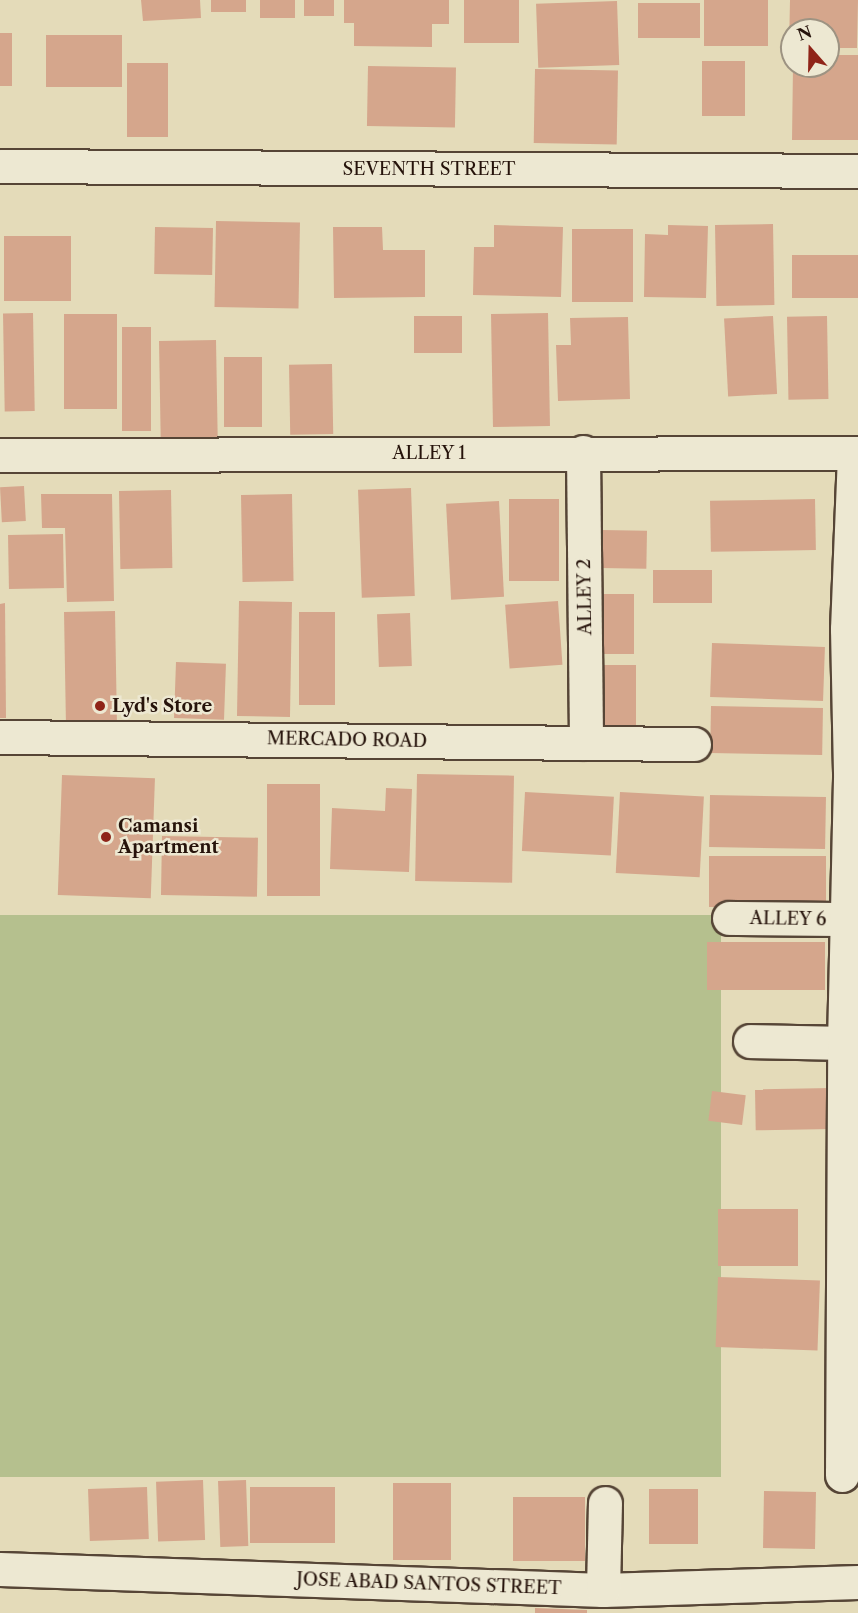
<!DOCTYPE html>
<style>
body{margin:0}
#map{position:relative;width:858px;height:1613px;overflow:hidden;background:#e4dbb9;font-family:"Libre Caslon Text",serif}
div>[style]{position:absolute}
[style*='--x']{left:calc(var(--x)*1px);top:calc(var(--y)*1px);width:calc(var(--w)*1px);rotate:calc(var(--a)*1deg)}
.green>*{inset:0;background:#b5c08e;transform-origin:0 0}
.building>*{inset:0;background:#d5a68c;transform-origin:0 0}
.roads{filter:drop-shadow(2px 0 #564536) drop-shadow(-2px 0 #564536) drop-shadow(0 2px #564536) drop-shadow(0 -2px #564536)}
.minor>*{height:33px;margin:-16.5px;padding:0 16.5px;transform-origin:16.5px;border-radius:16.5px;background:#ede8d2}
.dots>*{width:16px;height:16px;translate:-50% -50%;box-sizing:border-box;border:3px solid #ede8d2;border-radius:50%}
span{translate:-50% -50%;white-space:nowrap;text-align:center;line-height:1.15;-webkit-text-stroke:5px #ede8d2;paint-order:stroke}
.street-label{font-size:18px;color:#26130b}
.poi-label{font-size:18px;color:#26130b;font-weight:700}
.left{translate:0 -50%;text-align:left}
.north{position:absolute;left:780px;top:18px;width:60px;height:60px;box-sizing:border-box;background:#ede8d2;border:2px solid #9d9382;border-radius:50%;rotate:340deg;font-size:16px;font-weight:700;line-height:24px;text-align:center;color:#26130b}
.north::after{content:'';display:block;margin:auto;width:21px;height:27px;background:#8f2418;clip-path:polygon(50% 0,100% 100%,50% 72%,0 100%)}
</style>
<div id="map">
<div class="green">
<div style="left:0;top:915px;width:721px;height:562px"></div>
</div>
<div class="building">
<div style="clip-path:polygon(141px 0,200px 0,201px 18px,143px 21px)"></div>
<div style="left:211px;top:0;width:35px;height:12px"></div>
<div style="left:260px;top:0;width:35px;height:18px"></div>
<div style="left:304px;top:0;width:30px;height:16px"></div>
<div style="clip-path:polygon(344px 0,449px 0,449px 24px,432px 24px,432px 47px,354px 46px,354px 23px,344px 23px)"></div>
<div style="left:464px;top:0;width:55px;height:43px"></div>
<div style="left:704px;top:0;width:64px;height:46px"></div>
<div style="clip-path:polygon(790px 0,858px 0,857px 48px,828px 48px,828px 30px,792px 30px,792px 48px,789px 48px)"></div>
<div style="left:617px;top:1px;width:64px;height:81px;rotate:88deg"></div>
<div style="left:638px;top:3px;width:62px;height:35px"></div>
<div style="left:0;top:33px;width:12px;height:53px"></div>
<div style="left:122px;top:35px;width:52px;height:76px;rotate:90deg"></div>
<div style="clip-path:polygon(828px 55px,858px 55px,858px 140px,792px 140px,793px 66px,828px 66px)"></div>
<div style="left:702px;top:61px;width:43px;height:55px"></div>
<div style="left:127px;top:63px;width:41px;height:74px"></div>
<div style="left:368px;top:66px;width:88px;height:60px;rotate:1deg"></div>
<div style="left:535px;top:69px;width:83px;height:74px;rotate:1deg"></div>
<div style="left:216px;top:221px;width:84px;height:86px;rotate:1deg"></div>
<div style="left:773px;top:224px;width:81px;height:58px;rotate:89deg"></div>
<div style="clip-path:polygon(494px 225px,563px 227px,561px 297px,473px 295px,474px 247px,494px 247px)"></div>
<div style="clip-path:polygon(668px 225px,708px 226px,706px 298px,644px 297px,645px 234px,668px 235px)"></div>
<div style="left:155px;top:227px;width:58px;height:47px;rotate:1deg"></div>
<div style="clip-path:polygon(333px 227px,382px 227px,383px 250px,425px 250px,425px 297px,334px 298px)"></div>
<div style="left:572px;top:229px;width:61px;height:73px"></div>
<div style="left:4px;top:236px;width:67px;height:65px"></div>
<div style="left:792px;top:255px;width:66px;height:43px"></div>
<div style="left:33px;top:313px;width:98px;height:30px;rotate:89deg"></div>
<div style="left:548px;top:313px;width:113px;height:57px;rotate:89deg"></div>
<div style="left:64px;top:314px;width:53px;height:95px"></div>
<div style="left:414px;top:316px;width:48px;height:37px"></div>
<div style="left:773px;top:316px;width:78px;height:49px;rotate:87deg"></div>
<div style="left:827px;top:316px;width:83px;height:40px;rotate:89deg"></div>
<div style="clip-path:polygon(628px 317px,630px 399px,558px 401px,556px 345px,571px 345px,570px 318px)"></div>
<div style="left:122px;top:327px;width:29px;height:104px"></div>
<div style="left:216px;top:340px;width:99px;height:57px;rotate:89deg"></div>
<div style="left:224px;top:357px;width:38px;height:70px"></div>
<div style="left:332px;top:364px;width:70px;height:43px;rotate:89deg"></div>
<div style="left:24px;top:486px;width:35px;height:24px;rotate:87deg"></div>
<div style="left:411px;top:488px;width:108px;height:53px;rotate:88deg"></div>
<div style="left:171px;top:490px;width:78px;height:52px;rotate:89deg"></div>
<div style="clip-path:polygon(41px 494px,112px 494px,114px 601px,67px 602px,65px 528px,42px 528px)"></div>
<div style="left:292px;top:494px;width:87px;height:51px;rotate:89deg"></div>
<div style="left:509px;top:499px;width:50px;height:82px"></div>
<div style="left:815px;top:499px;width:51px;height:105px;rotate:89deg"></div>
<div style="left:499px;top:501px;width:96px;height:53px;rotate:87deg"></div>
<div style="left:601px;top:530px;width:46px;height:38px;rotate:1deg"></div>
<div style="left:63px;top:534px;width:54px;height:55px;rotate:89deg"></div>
<div style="left:712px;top:570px;width:33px;height:59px;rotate:90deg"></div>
<div style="left:634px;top:594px;width:60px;height:39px;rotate:90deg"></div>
<div style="left:239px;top:601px;width:53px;height:115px;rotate:1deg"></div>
<div style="left:558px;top:601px;width:64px;height:53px;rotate:86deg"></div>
<div style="clip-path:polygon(5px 603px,6px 718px,0 718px,0 604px)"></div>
<div style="left:115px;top:611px;width:109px;height:51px;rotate:89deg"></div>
<div style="left:299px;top:612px;width:36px;height:93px"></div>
<div style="left:410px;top:613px;width:53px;height:33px;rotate:88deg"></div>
<div style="left:712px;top:643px;width:113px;height:54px;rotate:2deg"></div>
<div style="left:176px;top:662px;width:50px;height:56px;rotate:2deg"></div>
<div style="left:599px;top:665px;width:37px;height:66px"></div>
<div style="left:711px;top:706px;width:112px;height:47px;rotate:1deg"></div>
<div style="left:417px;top:774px;width:97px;height:107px;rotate:1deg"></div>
<div style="left:62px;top:775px;width:93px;height:120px;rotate:2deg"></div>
<div style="left:267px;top:784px;width:53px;height:112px"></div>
<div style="clip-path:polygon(386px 788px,412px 789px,409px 872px,330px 869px,332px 808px,385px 811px)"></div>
<div style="left:525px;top:792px;width:89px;height:59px;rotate:3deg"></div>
<div style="left:620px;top:792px;width:84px;height:81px;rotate:3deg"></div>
<div style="left:710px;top:795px;width:116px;height:52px;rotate:1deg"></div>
<div style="left:162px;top:836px;width:96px;height:59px;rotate:1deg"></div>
<div style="left:709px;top:856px;width:117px;height:51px"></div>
<div style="left:707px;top:942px;width:118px;height:48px"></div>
<div style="left:831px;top:1088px;width:41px;height:76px;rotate:89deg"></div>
<div style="left:712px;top:1091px;width:34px;height:30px;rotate:7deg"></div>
<div style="left:718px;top:1209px;width:80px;height:57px"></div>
<div style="left:718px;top:1277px;width:102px;height:70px;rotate:2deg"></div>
<div style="left:203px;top:1480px;width:60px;height:47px;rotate:88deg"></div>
<div style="left:246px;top:1480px;width:66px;height:28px;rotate:88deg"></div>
<div style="left:393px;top:1483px;width:58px;height:77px"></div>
<div style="left:147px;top:1487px;width:52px;height:59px;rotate:88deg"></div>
<div style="left:250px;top:1487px;width:85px;height:56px"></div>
<div style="left:649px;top:1489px;width:49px;height:55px"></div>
<div style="left:764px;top:1491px;width:52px;height:57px;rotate:1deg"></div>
<div style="left:513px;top:1497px;width:72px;height:64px"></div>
<div style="clip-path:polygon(535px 1608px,587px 1610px,587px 1613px,535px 1613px)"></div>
</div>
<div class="roads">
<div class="minor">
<div style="--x:0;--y:166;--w:858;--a:0.33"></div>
<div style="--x:583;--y:452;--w:291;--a:89.4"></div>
<div style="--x:0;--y:455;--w:858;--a:-0.13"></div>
<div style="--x:0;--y:737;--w:694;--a:0.58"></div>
<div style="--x:729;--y:918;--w:117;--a:0.5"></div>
<div style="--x:750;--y:1041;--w:94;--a:1.2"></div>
<div style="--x:842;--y:1475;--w:432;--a:-89.7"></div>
<div style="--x:844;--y:1043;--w:271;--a:-88.7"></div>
<div style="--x:850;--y:772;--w:143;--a:-91.2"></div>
<div style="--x:847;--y:629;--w:176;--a:-87.7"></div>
<div style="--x:0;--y:1569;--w:603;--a:1.99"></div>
<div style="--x:603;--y:1590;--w:255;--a:-1.8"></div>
<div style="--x:603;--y:1590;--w:87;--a:-88.7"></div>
</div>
</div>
<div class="dots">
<div style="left:100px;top:706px;background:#8f2418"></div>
<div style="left:106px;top:837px;background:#8f2418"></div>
</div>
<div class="street-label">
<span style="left:429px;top:169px">SEVENTH STREET</span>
<span style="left:429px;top:453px">ALLEY 1</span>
<span style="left:585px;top:597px;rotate:-91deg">ALLEY 2</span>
<span style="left:347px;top:740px;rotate:1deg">MERCADO ROAD</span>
<span style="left:788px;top:919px;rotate:1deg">ALLEY 6</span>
<span style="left:429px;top:1584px;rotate:2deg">JOSE ABAD SANTOS STREET</span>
</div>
<div class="poi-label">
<span class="left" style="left:112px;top:706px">Lyd's Store</span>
<span class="left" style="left:118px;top:837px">Camansi<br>Apartment</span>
</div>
<div class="north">N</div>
</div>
